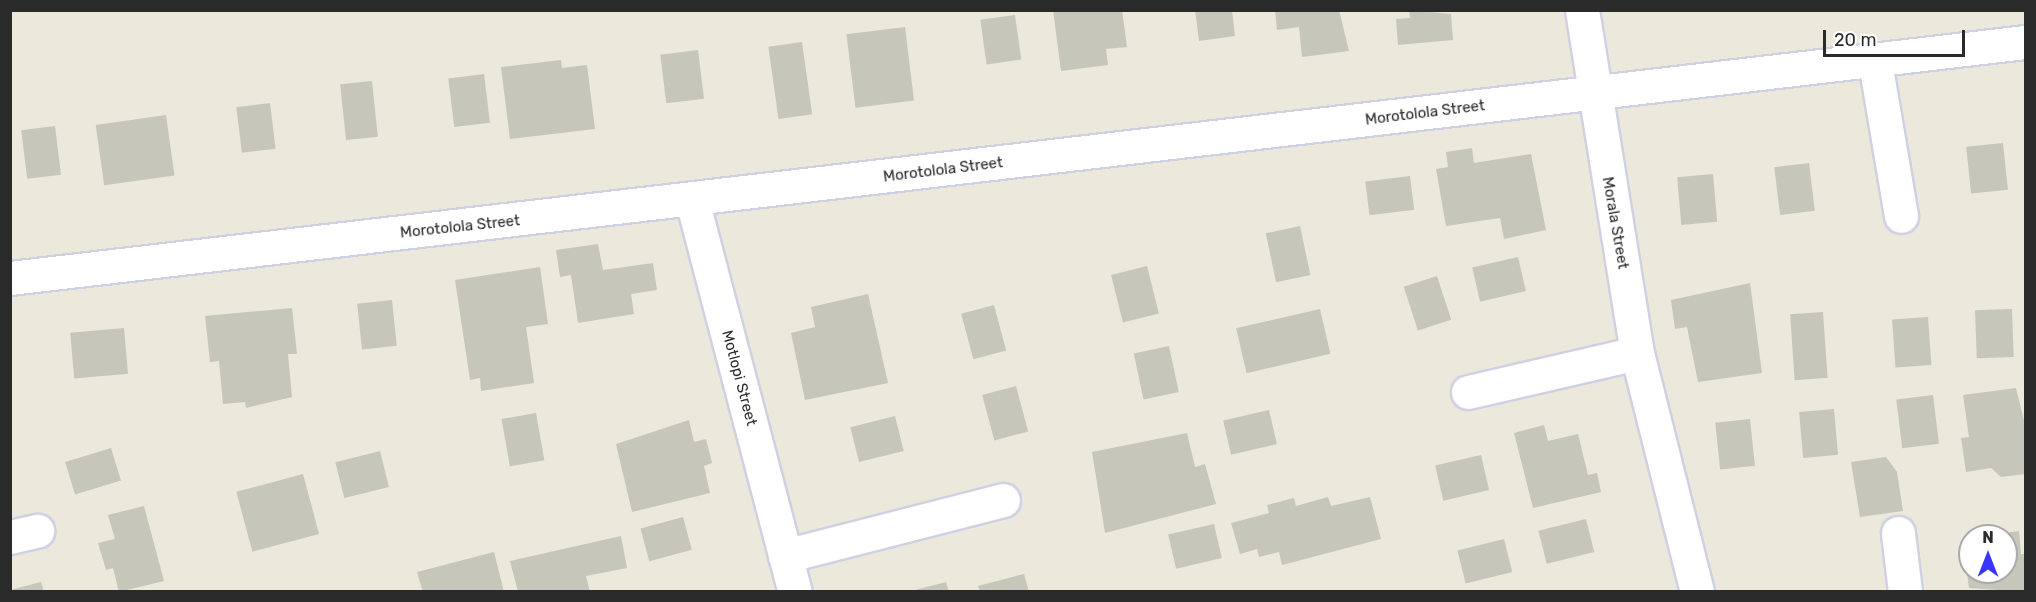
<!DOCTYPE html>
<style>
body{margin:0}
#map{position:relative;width:2036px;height:602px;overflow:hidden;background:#ece8db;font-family:Rubik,sans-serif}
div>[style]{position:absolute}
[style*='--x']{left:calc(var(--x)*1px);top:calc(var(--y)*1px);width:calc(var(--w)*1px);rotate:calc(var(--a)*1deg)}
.building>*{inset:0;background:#c7c6ba;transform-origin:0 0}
.roads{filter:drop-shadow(2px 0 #d0d0e3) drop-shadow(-2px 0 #d0d0e3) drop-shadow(0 2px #d0d0e3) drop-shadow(0 -2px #d0d0e3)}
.minor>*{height:33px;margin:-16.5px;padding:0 16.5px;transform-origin:16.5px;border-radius:16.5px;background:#fff}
span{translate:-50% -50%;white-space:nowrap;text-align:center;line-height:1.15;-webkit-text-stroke:4.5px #fff;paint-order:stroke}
.street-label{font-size:15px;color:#2a2a2a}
.frame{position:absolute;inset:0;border:12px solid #2a2a2a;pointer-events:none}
.north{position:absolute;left:1958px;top:524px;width:60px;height:60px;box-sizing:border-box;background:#fff;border:2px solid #aaa;border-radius:50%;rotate:0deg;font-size:16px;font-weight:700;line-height:24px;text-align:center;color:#2a2a2a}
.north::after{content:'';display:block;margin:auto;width:21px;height:27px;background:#3835ff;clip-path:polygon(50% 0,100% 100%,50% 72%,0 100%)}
.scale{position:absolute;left:1823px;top:30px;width:142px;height:27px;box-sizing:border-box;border:3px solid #2a2a2a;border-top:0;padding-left:8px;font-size:18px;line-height:21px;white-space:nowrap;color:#2a2a2a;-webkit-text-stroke:4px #fff;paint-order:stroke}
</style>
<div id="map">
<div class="building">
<div style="clip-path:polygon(1053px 10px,1122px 10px,1127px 47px,1106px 49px,1108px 65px,1061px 71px)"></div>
<div style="clip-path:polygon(1195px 10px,1232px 10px,1235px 36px,1199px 41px)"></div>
<div style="clip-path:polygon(1275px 10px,1339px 10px,1349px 51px,1302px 57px,1299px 27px,1277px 30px)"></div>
<div style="clip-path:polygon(1409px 10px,1451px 14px,1453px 40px,1398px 45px,1396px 19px,1410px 18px)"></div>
<div style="left:1015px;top:15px;width:45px;height:35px;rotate:82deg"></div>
<div style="left:905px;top:27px;width:74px;height:59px;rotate:83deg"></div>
<div style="left:802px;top:42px;width:73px;height:34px;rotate:82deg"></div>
<div style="left:698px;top:50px;width:49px;height:38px;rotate:83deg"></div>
<div style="clip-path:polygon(561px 60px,562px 68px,587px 65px,595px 129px,510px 139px,501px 67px)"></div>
<div style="left:484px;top:74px;width:49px;height:36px;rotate:83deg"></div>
<div style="left:372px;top:81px;width:56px;height:32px;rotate:84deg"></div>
<div style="left:270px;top:103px;width:46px;height:34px;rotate:83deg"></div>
<div style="left:166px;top:115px;width:61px;height:71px;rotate:82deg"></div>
<div style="left:55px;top:126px;width:49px;height:34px;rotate:83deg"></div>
<div style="left:2003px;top:143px;width:47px;height:37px;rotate:84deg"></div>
<div style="clip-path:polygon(1472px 148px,1474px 163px,1531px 154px,1546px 230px,1504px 239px,1500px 218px,1446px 226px,1436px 169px,1448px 167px,1446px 152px)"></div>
<div style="left:1809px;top:163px;width:48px;height:35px;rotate:83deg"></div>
<div style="left:1713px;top:174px;width:48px;height:36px;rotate:85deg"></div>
<div style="left:1410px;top:176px;width:34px;height:45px;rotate:83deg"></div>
<div style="left:1300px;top:226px;width:50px;height:35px;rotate:78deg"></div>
<div style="clip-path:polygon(598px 244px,603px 270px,653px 263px,657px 290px,631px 294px,634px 314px,578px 323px,571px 275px,560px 277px,556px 250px)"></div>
<div style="left:1518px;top:257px;width:35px;height:47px;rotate:77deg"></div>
<div style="left:1147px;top:266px;width:49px;height:37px;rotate:76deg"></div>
<div style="clip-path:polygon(540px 267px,548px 324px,526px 327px,534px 383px,481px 391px,480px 378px,470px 380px,455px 280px)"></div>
<div style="left:1437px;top:276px;width:46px;height:35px;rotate:72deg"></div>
<div style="clip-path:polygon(1750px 283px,1762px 373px,1698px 382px,1687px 327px,1675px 329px,1671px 300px)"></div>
<div style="clip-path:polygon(868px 294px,888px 383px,805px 400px,791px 333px,815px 327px,811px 307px)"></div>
<div style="left:392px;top:300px;width:46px;height:35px;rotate:84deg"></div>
<div style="left:994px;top:305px;width:47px;height:34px;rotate:75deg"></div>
<div style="clip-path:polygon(292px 308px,297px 354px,288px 354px,292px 397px,246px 408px,245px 402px,223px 404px,219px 361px,210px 362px,205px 316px)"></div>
<div style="left:1320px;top:309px;width:46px;height:86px;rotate:77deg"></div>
<div style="left:2012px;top:309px;width:48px;height:37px;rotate:88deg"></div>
<div style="left:1823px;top:312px;width:66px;height:33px;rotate:86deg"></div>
<div style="left:1928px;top:317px;width:48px;height:36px;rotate:86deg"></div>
<div style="left:124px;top:328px;width:46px;height:54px;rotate:85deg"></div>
<div style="left:1169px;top:346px;width:47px;height:36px;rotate:78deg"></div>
<div style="left:1016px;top:386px;width:47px;height:35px;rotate:75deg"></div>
<div style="clip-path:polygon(2016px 388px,2026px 429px,2026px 474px,2001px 477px,1991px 468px,1966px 472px,1961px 438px,1969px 437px,1963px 395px)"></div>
<div style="left:1933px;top:395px;width:49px;height:37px;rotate:83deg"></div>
<div style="left:1834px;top:409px;width:46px;height:35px;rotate:85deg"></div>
<div style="left:1269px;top:410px;width:35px;height:47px;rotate:77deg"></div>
<div style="left:536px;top:413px;width:48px;height:35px;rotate:80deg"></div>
<div style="left:895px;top:416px;width:36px;height:46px;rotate:76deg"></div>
<div style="left:1750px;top:419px;width:47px;height:35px;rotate:84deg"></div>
<div style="clip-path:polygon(689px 420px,694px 442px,706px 439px,712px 463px,704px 466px,710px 493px,632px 512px,616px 444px)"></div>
<div style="clip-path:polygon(1544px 425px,1548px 441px,1578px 434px,1588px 475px,1597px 473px,1601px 492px,1533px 508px,1514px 433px)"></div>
<div style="clip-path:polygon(1187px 433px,1195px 467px,1205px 464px,1216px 504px,1105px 533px,1092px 452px)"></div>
<div style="left:111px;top:448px;width:34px;height:48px;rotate:73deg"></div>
<div style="left:380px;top:451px;width:37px;height:46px;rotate:76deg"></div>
<div style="left:1481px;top:455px;width:36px;height:47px;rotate:77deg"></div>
<div style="clip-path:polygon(1886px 457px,1897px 472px,1903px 511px,1860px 517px,1851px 462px)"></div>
<div style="left:303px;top:474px;width:62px;height:69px;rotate:75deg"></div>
<div style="clip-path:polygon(1328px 497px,1331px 506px,1370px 497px,1381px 539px,1282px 565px,1279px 552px,1259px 557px,1257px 549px,1240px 554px,1231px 523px,1269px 513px,1267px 505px,1294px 498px,1296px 506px)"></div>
<div style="clip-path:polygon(144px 506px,164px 581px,119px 592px,113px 568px,106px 570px,98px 543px,115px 539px,108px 515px)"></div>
<div style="left:683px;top:517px;width:34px;height:44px;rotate:75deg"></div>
<div style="left:1586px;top:519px;width:34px;height:49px;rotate:76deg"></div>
<div style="left:1214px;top:524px;width:35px;height:47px;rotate:77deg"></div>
<div style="clip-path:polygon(2019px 531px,2021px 554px,2026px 554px,2026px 592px,1969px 588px,1965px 558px,1970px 558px,1970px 572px,2006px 572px,2006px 536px,1991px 535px)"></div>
<div style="clip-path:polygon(621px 536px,627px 568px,586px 576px,590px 592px,518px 592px,510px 561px)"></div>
<div style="left:1504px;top:539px;width:34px;height:48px;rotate:76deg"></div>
<div style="clip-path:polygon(494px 552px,504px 592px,423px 592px,417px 572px)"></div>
<div style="clip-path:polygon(1024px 574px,1029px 592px,980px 592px,978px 586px)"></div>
<div style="clip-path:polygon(41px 582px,44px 592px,10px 592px,10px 590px)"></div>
<div style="clip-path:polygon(946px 582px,949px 592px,912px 592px,911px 591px)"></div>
</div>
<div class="roads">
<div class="minor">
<div style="--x:1582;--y:10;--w:347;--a:80.9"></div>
<div style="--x:1637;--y:353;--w:246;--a:75.9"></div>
<div style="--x:1875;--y:62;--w:156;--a:80.4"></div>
<div style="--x:692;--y:200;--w:405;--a:75.3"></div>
<div style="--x:10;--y:278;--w:2030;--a:-6.68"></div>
<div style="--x:1468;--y:392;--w:173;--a:-13"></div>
<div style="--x:1898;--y:533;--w:59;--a:83.2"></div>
<div style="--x:10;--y:537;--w:28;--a:-13"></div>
<div style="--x:785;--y:556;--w:225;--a:-14.4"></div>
</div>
</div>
<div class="street-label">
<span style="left:1425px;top:113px;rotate:-7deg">Morotolola Street</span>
<span style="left:943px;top:170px;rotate:-7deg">Morotolola Street</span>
<span style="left:1615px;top:223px;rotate:80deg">Morala Street</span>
<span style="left:460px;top:227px;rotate:-6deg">Morotolola Street</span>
<span style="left:739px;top:378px;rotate:75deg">Motlopi Street</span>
</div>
<div class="frame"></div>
<div class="north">N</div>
<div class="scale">20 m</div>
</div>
